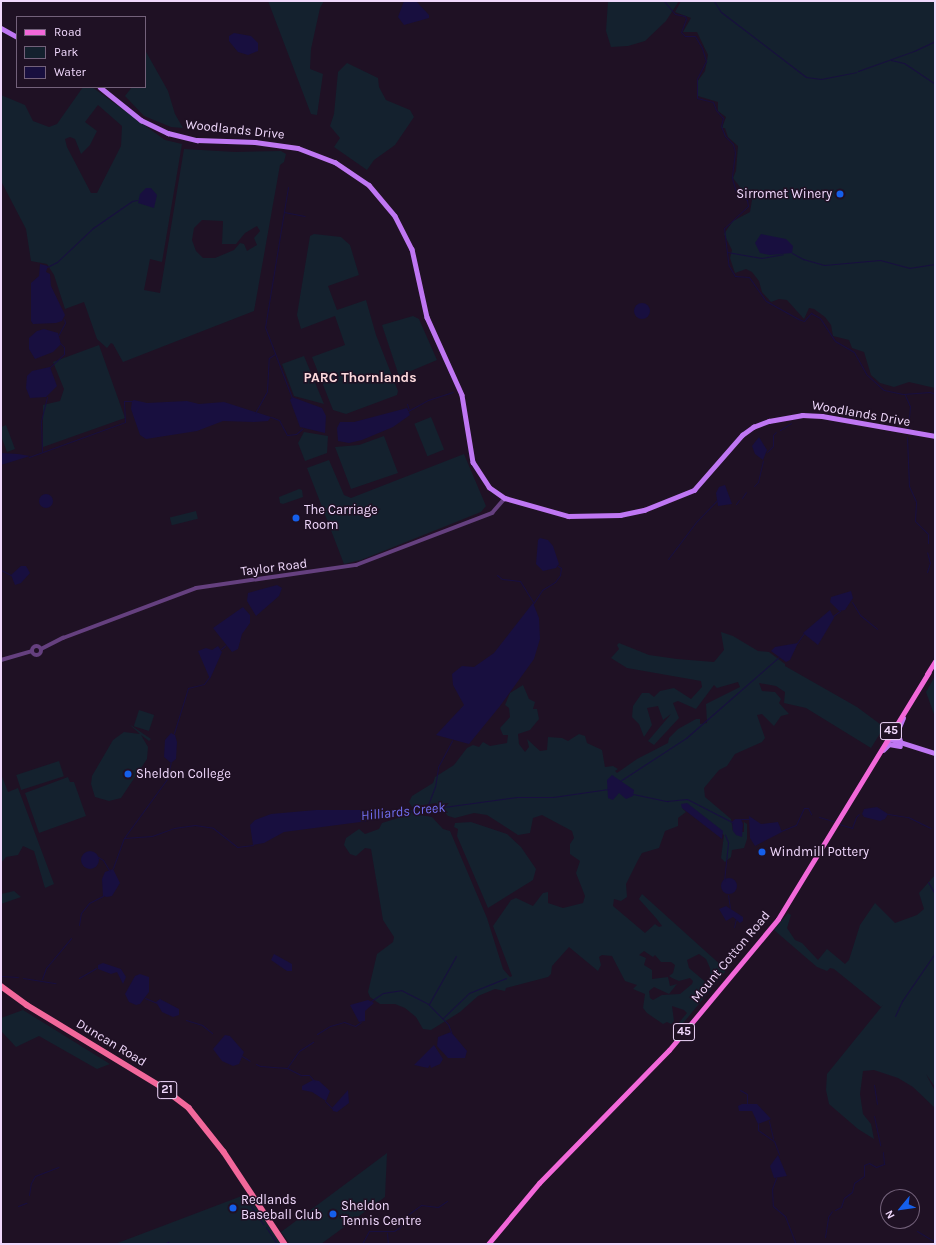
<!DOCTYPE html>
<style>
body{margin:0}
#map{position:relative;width:936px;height:1245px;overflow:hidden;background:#1f1124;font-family:Karla,sans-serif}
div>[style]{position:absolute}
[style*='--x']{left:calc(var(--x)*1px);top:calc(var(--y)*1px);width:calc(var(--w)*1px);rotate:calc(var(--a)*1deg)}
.green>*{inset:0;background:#14212e;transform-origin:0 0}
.water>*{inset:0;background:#180f3f}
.round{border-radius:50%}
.stream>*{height:1px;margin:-0.5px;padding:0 0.5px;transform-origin:0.5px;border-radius:0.5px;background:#180f3f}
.tertiary>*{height:4px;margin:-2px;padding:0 2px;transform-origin:2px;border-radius:2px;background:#65407f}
.tertiary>.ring{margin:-2px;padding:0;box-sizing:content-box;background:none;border:4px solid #65407f;border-radius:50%}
.secondary>*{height:4.5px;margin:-2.25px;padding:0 2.25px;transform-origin:2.25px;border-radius:2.25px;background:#bf77f3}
.primary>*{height:5px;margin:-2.5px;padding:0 2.5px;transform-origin:2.5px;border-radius:2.5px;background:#f268d9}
.trunk>*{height:5.5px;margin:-2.75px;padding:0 2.75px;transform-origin:2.75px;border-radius:2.75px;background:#f2689b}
.dots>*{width:11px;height:11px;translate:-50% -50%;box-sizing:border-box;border:2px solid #1f1124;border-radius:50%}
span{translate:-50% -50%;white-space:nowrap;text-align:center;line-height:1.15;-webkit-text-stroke:3px #1f1124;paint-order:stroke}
.shield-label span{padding:1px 3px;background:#1f1124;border:1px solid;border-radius:3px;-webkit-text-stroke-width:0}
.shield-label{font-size:12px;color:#f0d8fc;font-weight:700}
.street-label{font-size:13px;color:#f0d8fc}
.poi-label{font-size:13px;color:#f0d8fc}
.right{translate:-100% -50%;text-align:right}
.left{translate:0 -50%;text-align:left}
.neighbourhood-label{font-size:14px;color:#fcd9dc;font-weight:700}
.water-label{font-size:14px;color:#716ff2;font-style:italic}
.frame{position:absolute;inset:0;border:2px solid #f0d8fc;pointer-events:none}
.legend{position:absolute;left:16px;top:16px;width:130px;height:72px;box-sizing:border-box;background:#1f1124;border:1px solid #73617a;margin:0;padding:5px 7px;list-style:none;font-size:12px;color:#f0d8fc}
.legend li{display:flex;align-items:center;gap:8px;height:20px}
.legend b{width:20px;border:1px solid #73617a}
.north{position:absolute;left:880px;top:1189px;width:40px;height:40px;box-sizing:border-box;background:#1f1124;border:1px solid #73617a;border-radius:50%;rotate:241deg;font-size:11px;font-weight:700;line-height:16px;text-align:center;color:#f0d8fc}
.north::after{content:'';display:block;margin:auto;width:14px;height:18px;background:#155fea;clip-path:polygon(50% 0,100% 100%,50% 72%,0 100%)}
</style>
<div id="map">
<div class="green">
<div style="clip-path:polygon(268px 1px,324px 1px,320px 8px,311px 49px,310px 69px,323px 74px,317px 115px,311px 114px)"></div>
<div style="clip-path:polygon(608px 1px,679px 1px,666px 21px,645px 41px,628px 46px,611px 47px,606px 31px)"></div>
<div style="clip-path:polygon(681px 1px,935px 1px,935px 388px,909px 382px,894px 387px,880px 383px,871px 375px,864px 352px,852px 348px,849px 340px,833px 336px,831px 325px,825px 317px,814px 309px,809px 308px,804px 319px,787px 300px,779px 299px,771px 302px,762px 292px,759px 281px,752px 272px,746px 269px,735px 273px,730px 258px,732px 250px,724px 234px,733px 221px,750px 212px,752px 200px,747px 194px,738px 193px,740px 187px,733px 178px,736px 171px,738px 146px,728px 137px,725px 128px,722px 128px,726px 117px,718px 111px,718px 102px,698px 96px,697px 82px,705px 71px,708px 55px,697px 32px,683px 32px,691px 18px,675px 12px)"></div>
<div style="clip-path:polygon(145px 50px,168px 91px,175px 114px,183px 128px,171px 127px,144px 116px,125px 96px,132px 87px,145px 87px)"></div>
<div style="clip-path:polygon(347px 63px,378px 78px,379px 87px,386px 100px,410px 110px,414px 117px,395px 145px,374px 160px,367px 170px,334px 147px,340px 138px,330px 126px,334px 114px,338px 72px)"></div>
<div style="clip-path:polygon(evenodd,83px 87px,92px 87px,165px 140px,182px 144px,162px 262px,150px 259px,144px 290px,160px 293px,184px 149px,235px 152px,281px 151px,286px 154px,284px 162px,280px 165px,254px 311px,123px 362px,113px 344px,111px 343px,107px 348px,97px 339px,84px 302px,65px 309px,54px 275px,47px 264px,31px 261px,26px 229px,1px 181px,1px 95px,25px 105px,33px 121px,49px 127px,57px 124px,83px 87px,98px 105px,122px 126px,121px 146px,97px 193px,91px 193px,67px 147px,65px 139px,70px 137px,75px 139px,81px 154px,90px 145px,97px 131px,85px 122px,98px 105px,83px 87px,202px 220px,223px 221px,222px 244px,236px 244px,245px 233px,257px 226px,260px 231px,254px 238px,257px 245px,247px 251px,244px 244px,240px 243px,234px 250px,215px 258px,203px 258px,196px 251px,192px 240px,194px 228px,202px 220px)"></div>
<div style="clip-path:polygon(314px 234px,341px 237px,350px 245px,359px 275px,328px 286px,337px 310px,366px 300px,376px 335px,398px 391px,397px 395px,346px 414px,333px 410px,312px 357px,345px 345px,335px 316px,301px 329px,297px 315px,310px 236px)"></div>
<div style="clip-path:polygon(413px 316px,419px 319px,437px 360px,399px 376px,382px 325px)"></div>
<div style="clip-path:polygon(99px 345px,125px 418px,43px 447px,43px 405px,60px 401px,64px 389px,53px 362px)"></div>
<div style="clip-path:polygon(304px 356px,324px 404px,294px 396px,282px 364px)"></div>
<div style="left:431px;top:417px;width:35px;height:18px;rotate:68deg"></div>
<div style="clip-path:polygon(6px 425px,15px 449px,7px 452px,1px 436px,1px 427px)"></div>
<div style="clip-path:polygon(304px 432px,328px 436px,327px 453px,305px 461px,298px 443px)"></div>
<div style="clip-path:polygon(384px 436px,398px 473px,351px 489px,335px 447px,359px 445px)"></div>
<div style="clip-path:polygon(464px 454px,486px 506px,481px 512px,361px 560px,344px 564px,307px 468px,329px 460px,344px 495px,351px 498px)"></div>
<div style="clip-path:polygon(299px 489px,302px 490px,303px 497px,283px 504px,280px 503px,279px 497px)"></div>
<div style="left:196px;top:511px;width:8px;height:27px;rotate:76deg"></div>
<div style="clip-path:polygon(evenodd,721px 632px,733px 636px,758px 651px,769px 652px,785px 664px,785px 666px,857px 707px,884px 727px,871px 748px,806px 708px,784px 703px,785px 692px,776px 686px,759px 683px,762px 691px,775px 692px,781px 699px,779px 703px,789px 714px,781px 716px,774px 726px,762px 714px,757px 715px,765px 738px,762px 742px,735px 754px,727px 766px,719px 770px,704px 788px,705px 797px,731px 819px,733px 831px,744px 832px,744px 822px,747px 824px,747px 839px,744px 848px,732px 850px,731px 857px,725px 862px,721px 858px,724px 835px,682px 808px,686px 812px,678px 818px,678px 826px,665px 831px,659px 848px,642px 853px,638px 860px,626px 884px,627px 897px,621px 901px,614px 899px,613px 906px,645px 933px,655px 924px,659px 927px,662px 926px,656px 918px,639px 899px,642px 894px,723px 967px,725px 972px,680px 1027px,677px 1025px,687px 1013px,684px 1010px,672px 1006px,674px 1021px,671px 1024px,667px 1022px,663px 1024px,647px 1013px,643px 1008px,645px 994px,633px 989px,637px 985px,625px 981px,612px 956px,602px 955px,599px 957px,601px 965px,598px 971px,569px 947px,552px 966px,551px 974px,548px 977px,506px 988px,505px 991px,495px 989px,478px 996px,460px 1012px,431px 1030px,423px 1029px,416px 1017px,405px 1008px,395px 1004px,380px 1004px,370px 997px,368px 992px,377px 954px,393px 942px,394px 937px,383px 920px,371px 849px,365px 848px,356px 856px,350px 854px,344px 845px,346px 838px,359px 829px,365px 834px,379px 829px,382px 823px,398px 818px,406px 810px,418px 810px,420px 815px,432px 817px,443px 829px,450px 831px,487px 918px,503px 969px,510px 977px,512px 976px,493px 926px,511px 900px,516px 898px,533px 906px,543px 893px,548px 892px,548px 903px,563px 908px,583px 903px,585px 896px,576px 873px,580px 861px,570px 854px,570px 844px,574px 838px,572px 831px,542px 815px,533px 818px,530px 833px,518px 835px,487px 815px,474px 813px,455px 818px,448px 816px,436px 803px,412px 807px,409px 802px,412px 796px,433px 783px,435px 777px,454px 765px,467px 748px,473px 745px,479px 747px,483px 742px,490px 746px,507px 743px,508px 735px,503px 735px,500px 728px,510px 717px,509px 708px,505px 705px,510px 693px,523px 685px,529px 699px,535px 702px,533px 709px,537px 709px,539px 719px,530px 730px,518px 734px,519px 744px,525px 752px,529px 747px,527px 739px,540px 751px,547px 750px,548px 737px,562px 738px,568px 741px,579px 734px,585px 736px,587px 743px,602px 750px,605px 767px,613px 766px,618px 769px,615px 771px,617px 773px,637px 759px,668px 743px,669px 738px,678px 729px,696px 719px,700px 719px,700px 724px,707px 723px,706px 704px,740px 687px,738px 682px,717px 688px,714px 685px,696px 709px,678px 701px,673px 703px,679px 718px,654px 745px,648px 741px,671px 714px,663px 720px,658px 706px,647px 708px,652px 725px,644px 737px,639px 724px,632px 717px,633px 706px,642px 693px,649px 693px,654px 697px,660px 691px,674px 688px,691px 699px,702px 687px,701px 681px,627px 668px,611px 658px,619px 649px,617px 645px,619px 643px,649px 655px,677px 659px,714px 662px,724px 650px,721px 632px,644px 951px,653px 957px,655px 955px,661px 962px,671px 962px,675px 965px,673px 973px,669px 976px,672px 978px,679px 981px,690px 978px,693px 981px,692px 984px,680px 994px,662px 995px,653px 1000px,650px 998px,649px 991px,654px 987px,669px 994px,677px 984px,670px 986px,668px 977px,652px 979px,652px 970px,644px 965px,646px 958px,639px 955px,644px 951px,721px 632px,699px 954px,706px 959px,710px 968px,711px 979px,709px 985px,689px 968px,687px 960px,699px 954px)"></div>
<div style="clip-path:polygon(935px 676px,935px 717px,926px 692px)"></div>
<div style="left:139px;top:710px;width:16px;height:17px;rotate:18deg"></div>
<div style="clip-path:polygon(129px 724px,151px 739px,149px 741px,141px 735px,148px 747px,147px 759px,121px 798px,109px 801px,95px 797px,91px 784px,92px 776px,113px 740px,124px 732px,140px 734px)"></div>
<div style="left:59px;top:761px;width:16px;height:45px;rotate:72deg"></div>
<div style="clip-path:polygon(1px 774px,8px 792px,18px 788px,54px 884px,45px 888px,34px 851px,23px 846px,18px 855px,6px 857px,1px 863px)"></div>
<div style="clip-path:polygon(68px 777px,70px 782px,74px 782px,86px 816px,39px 833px,25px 793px)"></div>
<div style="clip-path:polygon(471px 822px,507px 834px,521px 847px,536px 869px,533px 880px,488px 908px,457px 836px,458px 829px,454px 827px,455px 823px)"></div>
<div style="clip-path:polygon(935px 875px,935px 1087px,926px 1074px,935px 1091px,935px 1108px,913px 1087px,898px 1078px,874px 1070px,863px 1071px,860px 1094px,863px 1114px,871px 1124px,874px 1139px,858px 1129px,829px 1104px,826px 1090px,827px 1074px,883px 1005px,881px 1007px,834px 969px,830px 968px,827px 971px,817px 967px,774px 930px,788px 913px,791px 915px,787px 928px,795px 940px,802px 943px,818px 960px,827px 949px,845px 964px,849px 960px,860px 925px,875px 903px,895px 923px,917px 915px,924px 909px,919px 893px)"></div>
<div style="clip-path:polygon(14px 891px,21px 897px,1px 904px,1px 894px)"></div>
<div style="clip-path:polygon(23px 1010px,110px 1064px,97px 1069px,39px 1036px,16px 1047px,1px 1031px,1px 1018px)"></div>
<div style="clip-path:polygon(387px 1153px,385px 1197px,321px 1244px,290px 1244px,281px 1232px)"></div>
<div style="clip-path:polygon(247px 1194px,282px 1244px,115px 1244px)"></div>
</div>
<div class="water">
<div style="clip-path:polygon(404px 1px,416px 1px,429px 15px,429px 18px,404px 25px,398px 17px)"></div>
<div style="clip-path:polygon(234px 33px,251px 36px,258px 43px,258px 51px,248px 55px,238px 52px,229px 41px,229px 36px)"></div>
<div style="clip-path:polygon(146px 188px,151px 188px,157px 195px,154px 208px,138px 203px,140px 194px)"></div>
<div style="clip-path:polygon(761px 234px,786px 239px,793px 246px,792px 253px,770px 255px,760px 253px,755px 243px)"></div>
<div style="clip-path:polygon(40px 264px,48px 266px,46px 272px,50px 274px,51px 286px,65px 315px,62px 321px,56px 323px,33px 324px,31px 321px,31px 283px,39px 276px)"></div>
<div class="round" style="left:634px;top:303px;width:16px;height:16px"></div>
<div style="clip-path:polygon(44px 329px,58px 333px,61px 344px,53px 352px,35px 359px,29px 349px,29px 338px,37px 331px)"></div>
<div style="clip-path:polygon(50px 367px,57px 386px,46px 397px,30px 398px,26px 388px,27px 376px,32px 371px)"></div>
<div style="clip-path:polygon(292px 397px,322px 408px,326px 416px,325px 433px,300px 427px,290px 400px)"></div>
<div style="clip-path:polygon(134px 400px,147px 403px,187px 401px,199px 404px,224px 402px,271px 417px,268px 421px,254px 422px,223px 421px,197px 431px,146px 439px,140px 435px,131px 409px,132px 401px)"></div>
<div style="clip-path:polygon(407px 408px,410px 415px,393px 427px,362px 440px,349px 443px,338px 441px,337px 428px,340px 422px,354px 422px)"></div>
<div style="clip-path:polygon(759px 437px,767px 450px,763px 460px,755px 454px,752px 446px)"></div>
<div style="clip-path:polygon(1px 453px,18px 454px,30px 456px,1px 465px)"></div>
<div style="clip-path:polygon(725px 485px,732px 504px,718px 506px,716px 493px,719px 487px)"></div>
<div class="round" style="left:39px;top:494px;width:14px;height:14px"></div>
<div style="clip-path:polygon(540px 538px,548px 540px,553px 546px,559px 564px,556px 568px,543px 571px,536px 564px,538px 540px)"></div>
<div style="clip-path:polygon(21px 566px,26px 566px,30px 573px,21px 583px,15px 585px,11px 575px)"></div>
<div style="clip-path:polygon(277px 585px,282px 588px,279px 596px,256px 616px,247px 601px,248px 593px)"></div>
<div style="clip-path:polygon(851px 591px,853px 598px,845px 610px,839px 611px,830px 602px,831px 597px)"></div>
<div style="clip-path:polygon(533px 603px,539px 618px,540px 639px,534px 659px,500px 706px,469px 744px,436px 735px,464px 705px,453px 685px,452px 674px,462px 666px,474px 667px,494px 653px)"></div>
<div style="clip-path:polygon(243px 607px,250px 615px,250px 623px,242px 634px,238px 649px,232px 652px,213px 628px)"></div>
<div style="clip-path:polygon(830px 610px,834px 618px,818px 645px,803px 633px)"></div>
<div style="clip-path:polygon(798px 643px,790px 660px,786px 662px,771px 651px,775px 647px)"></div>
<div style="clip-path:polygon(218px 646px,222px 652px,210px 679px,198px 651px,206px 648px,212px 650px)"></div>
<div style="clip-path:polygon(171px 733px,175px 735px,177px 742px,176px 759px,171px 763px,164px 757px,165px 740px)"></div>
<div style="clip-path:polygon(612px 775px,634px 790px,633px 796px,626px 799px,619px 793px,613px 800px,608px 798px,607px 780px)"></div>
<div style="clip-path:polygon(687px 803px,723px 831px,722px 839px,682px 808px,681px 804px)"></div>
<div style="clip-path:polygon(877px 807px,888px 814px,885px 819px,880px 821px,864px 817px,862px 814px,864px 809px)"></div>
<div style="clip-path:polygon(316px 810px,382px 810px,385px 815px,383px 819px,284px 832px,264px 843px,253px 845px,250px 825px,255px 820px,271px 814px)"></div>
<div style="clip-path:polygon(749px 816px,761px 824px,778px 822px,782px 832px,755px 846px,750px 838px)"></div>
<div style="clip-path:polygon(735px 819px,741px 819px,743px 824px,742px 837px,736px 835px,733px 831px,732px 822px)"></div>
<div class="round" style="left:81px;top:851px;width:18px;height:18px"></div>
<div style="clip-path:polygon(113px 869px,120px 883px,112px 896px,107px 897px,103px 896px,102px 879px,105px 872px)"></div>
<div class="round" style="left:721px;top:878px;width:16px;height:16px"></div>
<div style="clip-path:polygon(726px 906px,743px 917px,743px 921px,740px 923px,733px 917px,726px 921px,719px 909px)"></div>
<div style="clip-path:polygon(274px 954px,292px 964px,292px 971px,287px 971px,271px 960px)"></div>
<div style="clip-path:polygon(103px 963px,121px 969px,126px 977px,123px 984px,117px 972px,111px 974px,98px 969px,98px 965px)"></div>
<div style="clip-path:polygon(140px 974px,149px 977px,149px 992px,140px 1004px,136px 1005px,129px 1002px,125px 994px,135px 976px)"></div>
<div style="clip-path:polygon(160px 999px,179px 1009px,179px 1015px,173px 1017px,162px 1012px,156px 1002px)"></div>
<div style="clip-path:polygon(368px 1000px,374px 1003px,365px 1011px,365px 1021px,359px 1022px,350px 1005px)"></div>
<div style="clip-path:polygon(451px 1032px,467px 1051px,465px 1058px,448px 1058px,437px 1046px,438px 1037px)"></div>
<div style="clip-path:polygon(225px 1035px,230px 1036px,244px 1052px,239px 1064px,233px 1066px,222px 1061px,213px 1049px)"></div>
<div style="clip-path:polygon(434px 1045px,443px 1059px,440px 1064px,431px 1068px,430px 1065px,428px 1068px,414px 1065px)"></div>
<div style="clip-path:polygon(313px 1080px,319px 1081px,330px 1091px,326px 1101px,312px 1092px,302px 1090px,302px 1086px)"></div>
<div style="clip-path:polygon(348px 1090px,349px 1103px,337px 1112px,333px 1111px,332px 1108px)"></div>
<div style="clip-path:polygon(742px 1104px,757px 1104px,771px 1119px,758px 1124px,752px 1111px,739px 1111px,738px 1106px)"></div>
<div style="clip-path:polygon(778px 1155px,787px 1176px,774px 1178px,770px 1166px)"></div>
</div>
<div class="stream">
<div style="--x:664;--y:1;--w:17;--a:50"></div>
<div style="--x:675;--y:14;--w:10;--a:11"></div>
<div style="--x:685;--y:16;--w:3;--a:72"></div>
<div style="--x:686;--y:19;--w:14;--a:111"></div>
<div style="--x:681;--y:32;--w:6;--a:45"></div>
<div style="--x:685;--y:36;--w:10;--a:0"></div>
<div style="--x:695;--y:36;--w:14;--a:60"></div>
<div style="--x:702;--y:48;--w:14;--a:73"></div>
<div style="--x:706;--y:61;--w:20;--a:117"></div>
<div style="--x:697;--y:79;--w:19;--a:90"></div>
<div style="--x:697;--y:98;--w:16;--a:14"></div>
<div style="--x:713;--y:102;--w:9;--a:69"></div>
<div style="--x:716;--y:110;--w:11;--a:49"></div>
<div style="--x:723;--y:118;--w:8;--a:104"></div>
<div style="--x:721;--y:126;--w:11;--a:68"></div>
<div style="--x:725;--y:136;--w:11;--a:45"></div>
<div style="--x:733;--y:144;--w:8;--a:76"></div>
<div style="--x:735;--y:152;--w:26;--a:97"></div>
<div style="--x:732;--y:178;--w:15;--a:74"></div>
<div style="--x:736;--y:192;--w:14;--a:36"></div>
<div style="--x:747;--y:200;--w:6;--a:81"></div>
<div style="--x:748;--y:206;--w:33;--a:137"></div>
<div style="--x:724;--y:228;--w:38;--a:83"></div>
<div style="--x:729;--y:266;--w:12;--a:59"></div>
<div style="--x:735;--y:276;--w:14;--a:4"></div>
<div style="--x:749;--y:277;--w:29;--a:55"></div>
<div style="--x:766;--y:301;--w:37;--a:29"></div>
<div style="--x:798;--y:319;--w:6;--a:18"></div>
<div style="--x:804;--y:321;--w:11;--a:-49"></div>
<div style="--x:811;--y:313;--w:10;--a:29"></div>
<div style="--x:820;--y:318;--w:27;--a:57"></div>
<div style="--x:835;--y:341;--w:22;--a:30"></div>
<div style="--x:854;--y:352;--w:25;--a:61"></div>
<div style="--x:866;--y:374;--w:24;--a:42"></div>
<div style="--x:884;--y:390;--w:19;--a:12"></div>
<div style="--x:903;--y:394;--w:27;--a:-4"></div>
<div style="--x:930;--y:392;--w:5;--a:22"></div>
<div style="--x:714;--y:1;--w:13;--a:58"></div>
<div style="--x:721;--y:12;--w:107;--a:37.4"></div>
<div style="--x:806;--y:77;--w:15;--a:8"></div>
<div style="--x:821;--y:79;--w:36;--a:-11"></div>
<div style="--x:891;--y:60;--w:13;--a:13"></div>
<div style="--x:904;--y:63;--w:37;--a:34"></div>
<div style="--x:858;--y:71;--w:59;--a:-19.7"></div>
<div style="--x:914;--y:51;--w:23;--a:-25"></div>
<div style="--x:288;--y:187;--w:142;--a:99.3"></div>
<div style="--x:265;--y:327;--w:76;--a:69.2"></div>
<div style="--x:284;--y:212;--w:21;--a:11"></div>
<div style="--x:727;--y:252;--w:35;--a:10"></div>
<div style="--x:761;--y:258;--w:22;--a:-10"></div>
<div style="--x:792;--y:253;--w:13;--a:29"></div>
<div style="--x:803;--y:259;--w:22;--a:16"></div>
<div style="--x:824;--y:265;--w:56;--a:-5.1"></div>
<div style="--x:880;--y:260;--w:30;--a:15"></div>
<div style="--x:909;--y:268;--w:26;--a:-9"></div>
<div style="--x:47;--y:267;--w:11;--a:-27"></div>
<div style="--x:57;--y:262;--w:50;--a:-43.4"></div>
<div style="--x:93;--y:228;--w:47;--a:-34.7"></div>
<div style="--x:132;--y:201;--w:5;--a:-11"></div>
<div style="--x:58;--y:336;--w:15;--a:-62"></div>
<div style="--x:65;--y:323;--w:4;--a:-104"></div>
<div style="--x:49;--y:368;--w:21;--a:-43"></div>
<div style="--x:64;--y:354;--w:7;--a:-90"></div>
<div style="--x:64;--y:347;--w:6;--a:-135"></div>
<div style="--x:905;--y:395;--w:12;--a:66"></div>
<div style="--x:910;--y:406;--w:23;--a:95"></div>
<div style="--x:407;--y:404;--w:6;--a:72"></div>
<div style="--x:408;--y:411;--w:23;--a:-29"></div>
<div style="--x:428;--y:400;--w:26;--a:-18"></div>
<div style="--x:255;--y:413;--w:25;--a:-61"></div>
<div style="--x:267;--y:391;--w:33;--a:-87"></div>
<div style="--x:269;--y:358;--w:7;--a:-34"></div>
<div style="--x:271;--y:417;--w:9;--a:21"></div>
<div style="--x:279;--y:420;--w:17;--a:62"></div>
<div style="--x:287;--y:435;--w:9;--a:-6"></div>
<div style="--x:296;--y:434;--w:8;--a:-40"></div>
<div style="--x:780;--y:430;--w:13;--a:-32"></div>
<div style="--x:907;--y:437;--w:49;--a:87.7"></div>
<div style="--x:909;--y:486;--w:17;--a:66"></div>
<div style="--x:916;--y:502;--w:19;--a:93"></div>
<div style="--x:915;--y:521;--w:18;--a:45"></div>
<div style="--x:928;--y:534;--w:9;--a:90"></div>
<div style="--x:42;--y:451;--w:30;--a:-92"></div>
<div style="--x:41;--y:421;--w:25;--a:-76"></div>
<div style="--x:767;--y:452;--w:8;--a:-45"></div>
<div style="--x:773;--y:446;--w:11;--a:-90"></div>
<div style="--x:773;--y:435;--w:4;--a:-45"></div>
<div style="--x:29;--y:457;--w:102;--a:-20"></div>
<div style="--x:125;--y:422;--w:21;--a:-93"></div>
<div style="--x:124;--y:401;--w:8;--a:0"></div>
<div style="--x:754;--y:486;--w:6;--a:-45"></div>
<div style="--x:758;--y:482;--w:22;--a:-77"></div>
<div style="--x:742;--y:498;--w:7;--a:-56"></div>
<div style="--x:736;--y:504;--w:5;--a:-53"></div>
<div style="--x:668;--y:559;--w:48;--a:-52.7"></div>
<div style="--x:697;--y:521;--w:29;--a:-46"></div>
<div style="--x:1;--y:570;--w:11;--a:27"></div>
<div style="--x:927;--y:572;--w:9;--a:-72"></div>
<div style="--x:930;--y:563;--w:11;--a:-105"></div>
<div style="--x:497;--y:575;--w:6;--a:39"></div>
<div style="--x:502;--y:579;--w:18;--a:6"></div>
<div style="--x:520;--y:581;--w:25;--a:58"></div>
<div style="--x:852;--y:602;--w:15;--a:58"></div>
<div style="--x:860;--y:615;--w:22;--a:39"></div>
<div style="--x:533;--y:604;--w:17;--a:-57"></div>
<div style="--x:542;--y:590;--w:15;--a:-32"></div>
<div style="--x:555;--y:582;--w:9;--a:-54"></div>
<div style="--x:560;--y:575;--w:7;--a:-82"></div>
<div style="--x:561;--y:568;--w:4;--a:-146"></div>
<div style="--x:833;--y:616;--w:9;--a:-36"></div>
<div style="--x:797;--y:643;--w:12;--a:-55"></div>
<div style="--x:221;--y:649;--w:6;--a:-39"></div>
<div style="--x:174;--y:733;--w:47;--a:-72.7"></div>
<div style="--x:188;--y:688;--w:16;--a:-14"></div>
<div style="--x:204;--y:684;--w:9;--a:-54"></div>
<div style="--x:620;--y:781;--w:79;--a:-33.1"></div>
<div style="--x:686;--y:738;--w:123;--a:-41.1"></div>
<div style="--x:633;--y:794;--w:35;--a:12"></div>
<div style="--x:667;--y:801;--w:20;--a:-6"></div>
<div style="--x:687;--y:799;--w:51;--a:27.1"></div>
<div style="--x:426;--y:810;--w:25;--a:-69"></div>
<div style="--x:435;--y:787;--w:20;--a:-81"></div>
<div style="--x:438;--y:767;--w:30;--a:-62"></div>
<div style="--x:888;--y:814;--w:20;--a:9"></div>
<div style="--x:908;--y:817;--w:25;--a:26"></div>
<div style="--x:385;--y:815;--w:133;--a:-7.8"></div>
<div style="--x:517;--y:797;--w:36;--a:0"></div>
<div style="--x:553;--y:797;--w:56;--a:-8.3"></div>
<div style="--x:819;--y:817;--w:15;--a:16"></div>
<div style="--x:741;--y:819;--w:8;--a:0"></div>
<div style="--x:839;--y:824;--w:14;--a:17"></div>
<div style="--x:852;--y:828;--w:12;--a:-70"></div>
<div style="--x:856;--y:817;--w:4;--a:-45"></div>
<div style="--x:934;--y:830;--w:1;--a:0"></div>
<div style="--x:781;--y:831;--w:16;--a:-22"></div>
<div style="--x:796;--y:825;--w:19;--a:-65"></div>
<div style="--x:804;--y:808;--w:4;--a:0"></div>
<div style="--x:808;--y:808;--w:7;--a:63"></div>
<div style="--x:124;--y:838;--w:28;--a:-4"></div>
<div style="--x:152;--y:836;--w:23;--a:-20"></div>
<div style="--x:174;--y:828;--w:21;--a:-8"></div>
<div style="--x:195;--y:825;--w:18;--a:9"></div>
<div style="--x:213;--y:828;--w:31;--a:38"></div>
<div style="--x:237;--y:847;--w:16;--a:-7"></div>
<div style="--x:98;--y:857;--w:6;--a:31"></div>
<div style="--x:103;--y:860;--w:12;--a:59"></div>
<div style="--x:113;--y:868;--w:32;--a:-70"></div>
<div style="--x:124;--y:838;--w:73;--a:-53.9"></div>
<div style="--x:167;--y:779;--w:17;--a:-77"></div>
<div style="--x:724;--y:881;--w:39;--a:-84"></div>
<div style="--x:728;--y:842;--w:8;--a:-113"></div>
<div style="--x:928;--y:882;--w:14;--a:60"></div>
<div style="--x:728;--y:895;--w:13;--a:81"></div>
<div style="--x:79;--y:925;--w:12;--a:-81"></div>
<div style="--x:81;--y:913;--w:13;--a:-51"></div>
<div style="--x:89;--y:903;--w:16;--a:-27"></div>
<div style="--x:734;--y:927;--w:8;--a:-76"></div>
<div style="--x:1;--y:976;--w:17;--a:3"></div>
<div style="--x:23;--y:978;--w:33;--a:9"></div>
<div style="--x:79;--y:978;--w:20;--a:-30"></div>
<div style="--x:42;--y:979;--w:12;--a:-70"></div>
<div style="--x:46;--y:968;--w:39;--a:-50"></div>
<div style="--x:145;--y:998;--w:13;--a:23"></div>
<div style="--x:371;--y:1001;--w:14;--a:-34"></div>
<div style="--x:383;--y:993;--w:18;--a:-9"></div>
<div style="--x:401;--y:990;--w:30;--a:27"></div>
<div style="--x:428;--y:1004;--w:28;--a:45"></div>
<div style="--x:448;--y:1024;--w:9;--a:69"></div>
<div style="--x:429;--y:1004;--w:55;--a:-60.6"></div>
<div style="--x:895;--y:1016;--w:17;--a:-65"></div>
<div style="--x:902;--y:1001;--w:58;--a:-55.5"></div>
<div style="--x:443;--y:1018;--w:36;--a:-44"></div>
<div style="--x:469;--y:993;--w:40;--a:-22"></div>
<div style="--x:186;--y:1020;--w:17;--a:17"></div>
<div style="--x:202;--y:1025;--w:13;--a:39"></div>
<div style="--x:317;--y:1034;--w:15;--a:-32"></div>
<div style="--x:330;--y:1026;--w:15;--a:-16"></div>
<div style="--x:344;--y:1022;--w:12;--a:20"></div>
<div style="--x:355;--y:1026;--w:7;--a:-34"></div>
<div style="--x:242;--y:1056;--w:9;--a:32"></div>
<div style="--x:256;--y:1064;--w:4;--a:27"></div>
<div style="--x:260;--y:1066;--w:27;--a:4"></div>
<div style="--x:287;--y:1068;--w:16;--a:27"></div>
<div style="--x:301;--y:1075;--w:8;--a:0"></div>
<div style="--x:309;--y:1075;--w:8;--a:50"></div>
<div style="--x:287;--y:1068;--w:21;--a:-55"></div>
<div style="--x:299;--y:1051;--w:17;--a:-33"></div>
<div style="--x:874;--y:1085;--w:19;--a:81"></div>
<div style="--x:740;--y:1090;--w:8;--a:30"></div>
<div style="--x:747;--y:1094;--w:11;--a:90"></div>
<div style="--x:325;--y:1101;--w:11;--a:45"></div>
<div style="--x:874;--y:1116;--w:30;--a:78"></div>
<div style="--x:769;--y:1121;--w:18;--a:77"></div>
<div style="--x:758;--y:1124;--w:6;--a:90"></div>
<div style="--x:758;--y:1130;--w:19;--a:35"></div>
<div style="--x:774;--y:1141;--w:14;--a:69"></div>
<div style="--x:776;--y:1178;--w:12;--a:110"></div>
<div style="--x:772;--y:1189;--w:17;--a:87"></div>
<div style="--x:773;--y:1206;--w:16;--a:40"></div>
<div style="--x:785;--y:1216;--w:30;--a:69"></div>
<div style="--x:29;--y:1195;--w:12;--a:-81"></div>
<div style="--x:31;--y:1183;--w:8;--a:-60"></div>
<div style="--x:35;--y:1176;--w:25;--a:-21"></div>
<div style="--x:18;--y:1206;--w:9;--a:-21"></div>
<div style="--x:251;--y:1206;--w:22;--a:56"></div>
<div style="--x:835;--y:1210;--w:7;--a:-27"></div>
<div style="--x:841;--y:1207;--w:9;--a:-72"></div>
<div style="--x:844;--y:1198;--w:10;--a:-37"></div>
<div style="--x:852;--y:1192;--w:9;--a:-77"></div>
<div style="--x:854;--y:1183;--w:12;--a:-35"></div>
<div style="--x:864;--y:1176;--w:11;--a:-90"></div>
<div style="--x:864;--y:1165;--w:5;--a:-22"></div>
<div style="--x:869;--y:1163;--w:8;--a:30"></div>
<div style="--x:876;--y:1167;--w:9;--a:-21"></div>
<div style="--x:884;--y:1164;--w:12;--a:-95"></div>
<div style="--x:266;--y:1227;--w:20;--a:57"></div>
<div style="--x:917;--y:1231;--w:21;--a:31"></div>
<div style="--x:387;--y:1233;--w:11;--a:85"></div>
<div style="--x:825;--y:1237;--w:20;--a:-81"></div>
<div style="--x:828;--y:1217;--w:7;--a:-56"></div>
<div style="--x:165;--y:1244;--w:4;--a:-34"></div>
<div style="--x:362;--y:1244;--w:15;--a:-62"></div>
<div style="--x:369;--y:1231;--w:25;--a:0"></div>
<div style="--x:394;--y:1231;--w:7;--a:-34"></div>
<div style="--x:400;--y:1227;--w:13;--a:-61"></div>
<div style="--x:406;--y:1216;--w:19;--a:-36"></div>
<div style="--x:421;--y:1205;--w:17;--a:7"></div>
<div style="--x:438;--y:1207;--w:11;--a:-34"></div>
</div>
<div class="tertiary">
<div class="ring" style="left:31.5px;top:645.5px;width:5px;height:5px"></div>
<div style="--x:41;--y:649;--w:25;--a:-27"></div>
<div style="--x:63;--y:638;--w:142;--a:-20.6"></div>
<div style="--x:196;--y:588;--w:162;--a:-8.2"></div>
<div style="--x:356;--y:565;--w:146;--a:-20.9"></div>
<div style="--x:492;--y:513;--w:20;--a:-49"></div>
<div style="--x:1;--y:660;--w:32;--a:-16"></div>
</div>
<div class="secondary">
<div style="--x:1;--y:28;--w:18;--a:29"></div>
<div style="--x:100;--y:87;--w:53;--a:38.8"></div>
<div style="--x:141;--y:120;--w:30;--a:26"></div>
<div style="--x:168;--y:133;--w:30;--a:14"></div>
<div style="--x:197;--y:140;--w:58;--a:2"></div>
<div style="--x:255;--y:142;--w:43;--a:7.9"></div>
<div style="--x:298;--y:148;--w:40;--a:21"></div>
<div style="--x:335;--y:162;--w:41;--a:34.1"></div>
<div style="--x:369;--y:185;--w:40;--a:50"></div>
<div style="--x:395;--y:216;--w:37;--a:63"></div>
<div style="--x:412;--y:249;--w:70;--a:77.6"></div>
<div style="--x:427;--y:317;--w:85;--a:65.8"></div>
<div style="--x:462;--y:395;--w:68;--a:80.7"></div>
<div style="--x:473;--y:462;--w:30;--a:57"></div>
<div style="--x:489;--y:487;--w:19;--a:35"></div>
<div style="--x:505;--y:498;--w:66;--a:15.9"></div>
<div style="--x:568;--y:516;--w:52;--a:-1.1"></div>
<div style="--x:620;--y:515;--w:25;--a:-12"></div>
<div style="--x:644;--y:510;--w:54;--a:-21.8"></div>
<div style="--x:694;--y:490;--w:73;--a:-48.9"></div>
<div style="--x:742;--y:435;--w:14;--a:-36"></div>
<div style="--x:753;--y:427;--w:17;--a:-21"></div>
<div style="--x:769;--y:421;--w:34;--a:-10"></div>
<div style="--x:802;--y:415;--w:20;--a:3"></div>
<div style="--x:822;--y:416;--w:115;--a:10"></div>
<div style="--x:887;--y:738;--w:50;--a:17.4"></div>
<div style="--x:900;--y:741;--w:9;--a:-108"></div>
<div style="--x:897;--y:732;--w:15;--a:-67"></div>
<div style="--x:883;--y:750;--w:8;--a:-45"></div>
<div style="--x:889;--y:744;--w:11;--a:10"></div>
</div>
<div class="primary">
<div style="--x:927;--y:674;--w:15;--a:-58"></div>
<div style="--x:488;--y:1244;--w:80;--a:-50.1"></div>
<div style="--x:539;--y:1183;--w:186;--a:-45.7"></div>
<div style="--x:669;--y:1050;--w:170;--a:-50.2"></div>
<div style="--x:778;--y:919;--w:289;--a:-58.6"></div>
</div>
<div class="trunk">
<div style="--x:1;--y:986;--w:32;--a:36"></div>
<div style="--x:27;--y:1005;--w:156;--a:31.3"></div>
<div style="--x:160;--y:1086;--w:36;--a:37"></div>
<div style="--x:189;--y:1108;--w:56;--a:51.5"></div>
<div style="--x:224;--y:1152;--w:110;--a:56.5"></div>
</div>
<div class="dots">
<div style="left:840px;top:194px;background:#155fea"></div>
<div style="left:296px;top:518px;background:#155fea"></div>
<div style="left:128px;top:774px;background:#155fea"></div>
<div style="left:762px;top:852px;background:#155fea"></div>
<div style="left:233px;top:1208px;background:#155fea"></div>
<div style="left:333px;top:1214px;background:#155fea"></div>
</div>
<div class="shield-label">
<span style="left:891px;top:731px">45</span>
<span style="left:684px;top:1032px">45</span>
<span style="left:167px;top:1090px">21</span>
</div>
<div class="street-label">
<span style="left:235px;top:130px;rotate:6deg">Woodlands Drive</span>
<span style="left:861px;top:414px;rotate:10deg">Woodlands Drive</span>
<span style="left:274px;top:568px;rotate:-7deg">Taylor Road</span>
<span style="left:731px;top:957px;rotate:-50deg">Mount Cotton Road</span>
<span style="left:111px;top:1043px;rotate:31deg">Duncan Road</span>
</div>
<div class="poi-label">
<span class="right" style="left:832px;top:194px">Sirromet Winery</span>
<span class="left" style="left:304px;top:518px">The Carriage<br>Room</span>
<span class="left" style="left:136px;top:774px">Sheldon College</span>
<span class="left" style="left:770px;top:852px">Windmill Pottery</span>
<span class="left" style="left:241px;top:1208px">Redlands<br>Baseball Club</span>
<span class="left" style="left:341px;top:1214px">Sheldon<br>Tennis Centre</span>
</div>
<div class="neighbourhood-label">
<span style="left:360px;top:378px">PARC Thornlands</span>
</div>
<div class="water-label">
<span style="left:403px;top:812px;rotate:-6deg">Hilliards Creek</span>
</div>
<div class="frame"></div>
<ul class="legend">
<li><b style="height:5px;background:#f268d9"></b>Road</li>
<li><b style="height:11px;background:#14212e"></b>Park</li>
<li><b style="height:11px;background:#180f3f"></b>Water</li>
</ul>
<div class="north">N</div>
</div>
